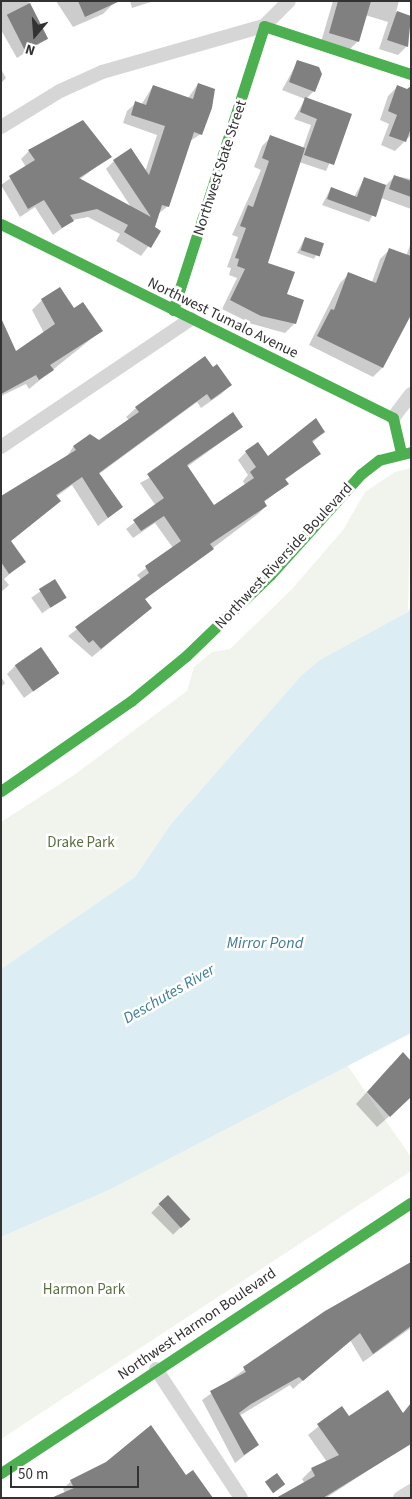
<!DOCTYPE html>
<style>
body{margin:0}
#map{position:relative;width:412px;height:1499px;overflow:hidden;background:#fff;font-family:"Source Sans 3",sans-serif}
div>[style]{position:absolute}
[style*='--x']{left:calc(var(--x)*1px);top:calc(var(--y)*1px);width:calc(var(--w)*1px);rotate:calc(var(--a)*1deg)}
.green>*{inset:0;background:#f1f4ed}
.water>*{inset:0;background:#dcedf3}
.shadow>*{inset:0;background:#0003;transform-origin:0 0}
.building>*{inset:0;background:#808080;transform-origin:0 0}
.street>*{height:14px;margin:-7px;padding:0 7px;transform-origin:7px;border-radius:7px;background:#d6d6d6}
.fast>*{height:11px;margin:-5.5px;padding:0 5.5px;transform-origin:5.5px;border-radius:5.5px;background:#4caf50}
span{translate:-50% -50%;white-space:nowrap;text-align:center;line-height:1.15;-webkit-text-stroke:5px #fff;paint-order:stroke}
.street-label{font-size:15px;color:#323232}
.park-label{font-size:15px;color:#5a6f3e}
.water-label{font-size:16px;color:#3e7d96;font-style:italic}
.frame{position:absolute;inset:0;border:2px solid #323232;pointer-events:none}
.north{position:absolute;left:10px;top:10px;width:50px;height:50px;-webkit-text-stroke:4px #fff;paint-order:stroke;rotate:198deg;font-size:14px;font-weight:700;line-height:20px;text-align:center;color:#323232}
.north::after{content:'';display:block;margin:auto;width:18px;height:22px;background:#323232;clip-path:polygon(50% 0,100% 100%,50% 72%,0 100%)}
.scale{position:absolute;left:10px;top:1466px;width:129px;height:22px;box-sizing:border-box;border:2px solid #323232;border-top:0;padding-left:6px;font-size:15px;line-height:18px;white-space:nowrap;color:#323232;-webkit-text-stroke:4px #fff;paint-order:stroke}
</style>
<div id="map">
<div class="green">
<div style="clip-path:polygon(411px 468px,408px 612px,300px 677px,171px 824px,135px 877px,1px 969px,1px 822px,74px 775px,187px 691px,194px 667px,212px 652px,230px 649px,292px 589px,343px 530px,365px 492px,395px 472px)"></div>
<div style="clip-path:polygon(347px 1065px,411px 1157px,411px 1171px,1px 1439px,1px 1237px,109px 1190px)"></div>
</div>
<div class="water">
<div style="clip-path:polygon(411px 606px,411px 1033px,109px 1190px,1px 1237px,1px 969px,135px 877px,171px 824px,300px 677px,320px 660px,408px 612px)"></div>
</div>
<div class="shadow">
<div style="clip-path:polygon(1px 1px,28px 1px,47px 39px,17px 58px,1px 30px)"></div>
<div style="clip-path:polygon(56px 1px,115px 1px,115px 2px,103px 14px,73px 27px)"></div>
<div style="clip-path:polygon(130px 1px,154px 1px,132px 8px)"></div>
<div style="clip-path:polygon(333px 1px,399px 1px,396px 12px,411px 17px,407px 46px,398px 55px,379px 49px,388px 22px,365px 15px,358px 41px,349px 50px,321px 42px)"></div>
<div style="clip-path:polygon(298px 61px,314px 91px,306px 99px,351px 115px,326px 171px,299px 162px,267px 263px,285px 295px,294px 324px,285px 333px,252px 324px,222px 309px,237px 278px,229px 275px,231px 268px,227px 267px,238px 237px,232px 235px,261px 170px,254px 167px,262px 146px,271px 137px,303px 148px,311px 125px,294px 119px,305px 99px,282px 90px)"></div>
<div style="clip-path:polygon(1px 69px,6px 78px,1px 83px)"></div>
<div style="clip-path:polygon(198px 84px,201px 134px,190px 141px,168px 206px,158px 214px,153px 227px,160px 231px,141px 256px,116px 241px,120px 234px,88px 217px,73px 220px,53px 235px,35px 207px,20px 217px,1px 185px,26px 167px,21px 159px,29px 151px,110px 156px,79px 180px,131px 207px,106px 169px,114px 161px,145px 172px,157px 135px,123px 123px,127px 111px,136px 103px,141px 105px,153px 86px,188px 98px)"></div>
<div style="clip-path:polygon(397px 87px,411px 92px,411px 135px,395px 151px,381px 145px,389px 124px,380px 120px,388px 96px)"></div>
<div style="clip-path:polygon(395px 176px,411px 179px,411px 209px,381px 198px,369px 222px,322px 205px,331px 188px,354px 197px,364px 179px,386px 185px)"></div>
<div style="clip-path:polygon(305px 238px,322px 244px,314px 259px,297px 253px)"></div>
<div style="clip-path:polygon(411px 243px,411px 303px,382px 368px,373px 377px,309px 345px,340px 283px,349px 274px,372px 282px,380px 259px,389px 250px,406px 256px)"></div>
<div style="clip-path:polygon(42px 300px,74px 309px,101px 331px,29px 389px,26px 384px,1px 396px,1px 321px,16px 353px,44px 333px,32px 310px)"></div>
<div style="clip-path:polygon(212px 369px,231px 385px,221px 394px,201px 408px,197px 402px,99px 474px,122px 507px,98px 526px,72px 485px,56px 497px,10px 542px,24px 562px,4px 579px,9px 585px,1px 592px,1px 500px,66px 458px,73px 447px,99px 441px,129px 420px,126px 417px,136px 408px)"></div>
<div style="clip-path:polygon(242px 427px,187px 467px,214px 506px,245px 485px,243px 481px,248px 475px,238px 460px,246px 452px,267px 458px,324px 432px,312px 443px,319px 454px,285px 480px,287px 484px,263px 503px,266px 506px,258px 514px,144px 600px,142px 616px,92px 657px,68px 636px,141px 580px,137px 575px,173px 548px,155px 523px,133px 538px,126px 529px,156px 506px,140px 483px)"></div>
<div style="left:55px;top:581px;width:19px;height:29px;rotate:55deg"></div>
<div style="clip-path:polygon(15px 666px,57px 673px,24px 698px,7px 674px)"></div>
<div style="clip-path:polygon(1px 677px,5px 683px,1px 687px)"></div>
<div style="clip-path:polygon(391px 1065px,411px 1097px,377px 1127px,356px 1104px)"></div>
<div style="left:159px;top:1205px;width:31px;height:11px;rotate:45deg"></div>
<div style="clip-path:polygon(411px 1263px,411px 1328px,363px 1362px,350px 1340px,293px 1389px,290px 1385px,239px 1416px,258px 1445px,235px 1463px,202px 1400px,325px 1312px)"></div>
<div style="clip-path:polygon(341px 1408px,348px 1418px,410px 1443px,326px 1498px,280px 1498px,305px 1484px,302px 1479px,312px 1469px,327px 1462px,308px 1435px)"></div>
<div style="clip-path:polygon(192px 1472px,213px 1498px,65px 1493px,63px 1489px,71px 1481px,185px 1477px)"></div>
</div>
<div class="building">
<div style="clip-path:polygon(78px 1px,120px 1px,85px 17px)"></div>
<div style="clip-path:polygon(338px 1px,371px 1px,359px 42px,329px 33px)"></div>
<div style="left:30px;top:3px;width:40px;height:26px;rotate:63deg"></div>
<div style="clip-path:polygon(397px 11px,411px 16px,408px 47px,387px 40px)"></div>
<div style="clip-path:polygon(297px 60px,319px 67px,322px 74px,315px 92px,289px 82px)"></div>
<div style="clip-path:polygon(198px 83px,215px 89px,212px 108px,202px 135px,194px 132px,169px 207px,162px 205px,155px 227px,161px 231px,151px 248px,124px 232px,128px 225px,97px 209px,70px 215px,74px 221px,62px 228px,44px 200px,28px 209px,9px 176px,35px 160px,28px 150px,83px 120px,112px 157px,79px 178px,151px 217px,113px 160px,131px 148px,149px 175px,165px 126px,131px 115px,135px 101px,146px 105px,153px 85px,193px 99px)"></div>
<div style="clip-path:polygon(397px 85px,407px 89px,411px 86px,411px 128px,406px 142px,389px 136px,397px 115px,388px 111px)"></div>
<div style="clip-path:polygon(305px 97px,352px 114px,334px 165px,304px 155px,317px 119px,300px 112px)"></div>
<div style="clip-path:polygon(270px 135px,305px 148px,268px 263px,295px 272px,287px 294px,304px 300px,296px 324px,261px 316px,230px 300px,245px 269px,237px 266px,239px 259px,235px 258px,246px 228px,240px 226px,248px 205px,253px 207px,269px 161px,262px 158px)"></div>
<div style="clip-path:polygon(394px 175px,411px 181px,411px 197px,389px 189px)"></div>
<div style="clip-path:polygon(364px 177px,386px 185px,376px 217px,327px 199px,331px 187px,357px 197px)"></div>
<div style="left:305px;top:237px;width:20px;height:14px;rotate:18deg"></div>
<div style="clip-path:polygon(389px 248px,411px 256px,411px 315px,383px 368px,317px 336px,331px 309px,334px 310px,348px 272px,376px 283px)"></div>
<div style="clip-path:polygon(60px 287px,74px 308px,83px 302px,103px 331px,50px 365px,54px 370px,39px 380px,36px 375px,1px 394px,1px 318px,16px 351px,55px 324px,41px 299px)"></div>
<div style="clip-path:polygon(205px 356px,213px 367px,217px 364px,232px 385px,211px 400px,207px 394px,99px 473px,123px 507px,108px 518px,82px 477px,56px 495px,61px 501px,11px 541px,26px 562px,9px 574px,1px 562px,1px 496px,76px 450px,73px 446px,90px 434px,99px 440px,139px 412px,135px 407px)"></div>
<div style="clip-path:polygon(233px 412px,243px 427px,187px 465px,214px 505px,254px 478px,250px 472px,256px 467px,245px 451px,258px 442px,268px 456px,316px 418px,325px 432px,312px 441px,321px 454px,285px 479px,289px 484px,264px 501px,267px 506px,210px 544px,214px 549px,145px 599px,152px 608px,101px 649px,93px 640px,89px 643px,75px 627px,149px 573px,145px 566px,181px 541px,164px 516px,141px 531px,133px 520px,164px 498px,147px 474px)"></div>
<div style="left:55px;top:579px;width:22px;height:19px;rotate:58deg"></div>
<div style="left:41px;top:647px;width:32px;height:32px;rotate:55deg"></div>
<div style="clip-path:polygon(403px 1052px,411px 1061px,411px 1097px,390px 1117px,367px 1092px)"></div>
<div style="left:168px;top:1195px;width:33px;height:13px;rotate:47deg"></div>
<div style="clip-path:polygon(411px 1262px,411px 1326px,373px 1354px,360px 1333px,303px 1381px,299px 1377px,251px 1404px,239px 1413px,259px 1445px,244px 1455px,210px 1391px,246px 1372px,243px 1367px,325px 1311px)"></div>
<div style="clip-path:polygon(388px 1390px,403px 1413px,411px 1403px,411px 1444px,323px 1498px,276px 1498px,315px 1476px,311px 1468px,339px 1455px,317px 1424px,342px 1406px,349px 1416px)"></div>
<div style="clip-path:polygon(151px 1425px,186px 1475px,193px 1470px,213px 1498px,51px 1498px,74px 1488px,70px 1480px,106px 1462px)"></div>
<div style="left:277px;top:1473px;width:14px;height:15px;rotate:54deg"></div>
</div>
<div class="street">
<div style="--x:1;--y:127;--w:69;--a:-31.4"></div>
<div style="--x:60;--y:91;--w:46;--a:-24.3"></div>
<div style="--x:102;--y:72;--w:168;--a:-15.9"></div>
<div style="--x:264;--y:26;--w:35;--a:-45"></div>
<div style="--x:393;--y:418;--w:30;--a:-53"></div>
<div style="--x:1;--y:447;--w:229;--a:-34"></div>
<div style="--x:156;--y:1369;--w:154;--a:56.6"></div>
<div style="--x:400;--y:1498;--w:13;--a:-32"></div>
</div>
<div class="fast">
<div style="--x:1;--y:224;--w:437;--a:26.3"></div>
<div style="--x:393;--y:418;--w:35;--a:77"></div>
<div style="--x:173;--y:310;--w:298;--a:-72.2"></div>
<div style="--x:264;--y:26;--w:155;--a:18.1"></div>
<div style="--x:1;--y:791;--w:158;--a:-34.7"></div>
<div style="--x:131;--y:701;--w:71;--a:-39.3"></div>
<div style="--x:186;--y:656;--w:117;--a:-44"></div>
<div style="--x:270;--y:575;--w:136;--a:-48"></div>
<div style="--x:361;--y:474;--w:23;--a:-38"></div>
<div style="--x:379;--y:460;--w:33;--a:-14"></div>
<div style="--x:1;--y:1473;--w:491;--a:-33.4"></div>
</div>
<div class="street-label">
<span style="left:220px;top:168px;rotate:-72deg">Northwest State Street</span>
<span style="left:223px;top:318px;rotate:26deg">Northwest Tumalo Avenue</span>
<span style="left:284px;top:556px;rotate:-47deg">Northwest Riverside Boulevard</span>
<span style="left:197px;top:1324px;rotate:-34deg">Northwest Harmon Boulevard</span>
</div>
<div class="park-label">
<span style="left:81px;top:843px">Drake Park</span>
<span style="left:84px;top:1290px">Harmon Park</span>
</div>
<div class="water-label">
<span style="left:265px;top:943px">Mirror Pond</span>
<span style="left:169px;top:994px;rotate:-30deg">Deschutes River</span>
</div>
<div class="frame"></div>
<div class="north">N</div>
<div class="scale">50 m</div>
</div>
